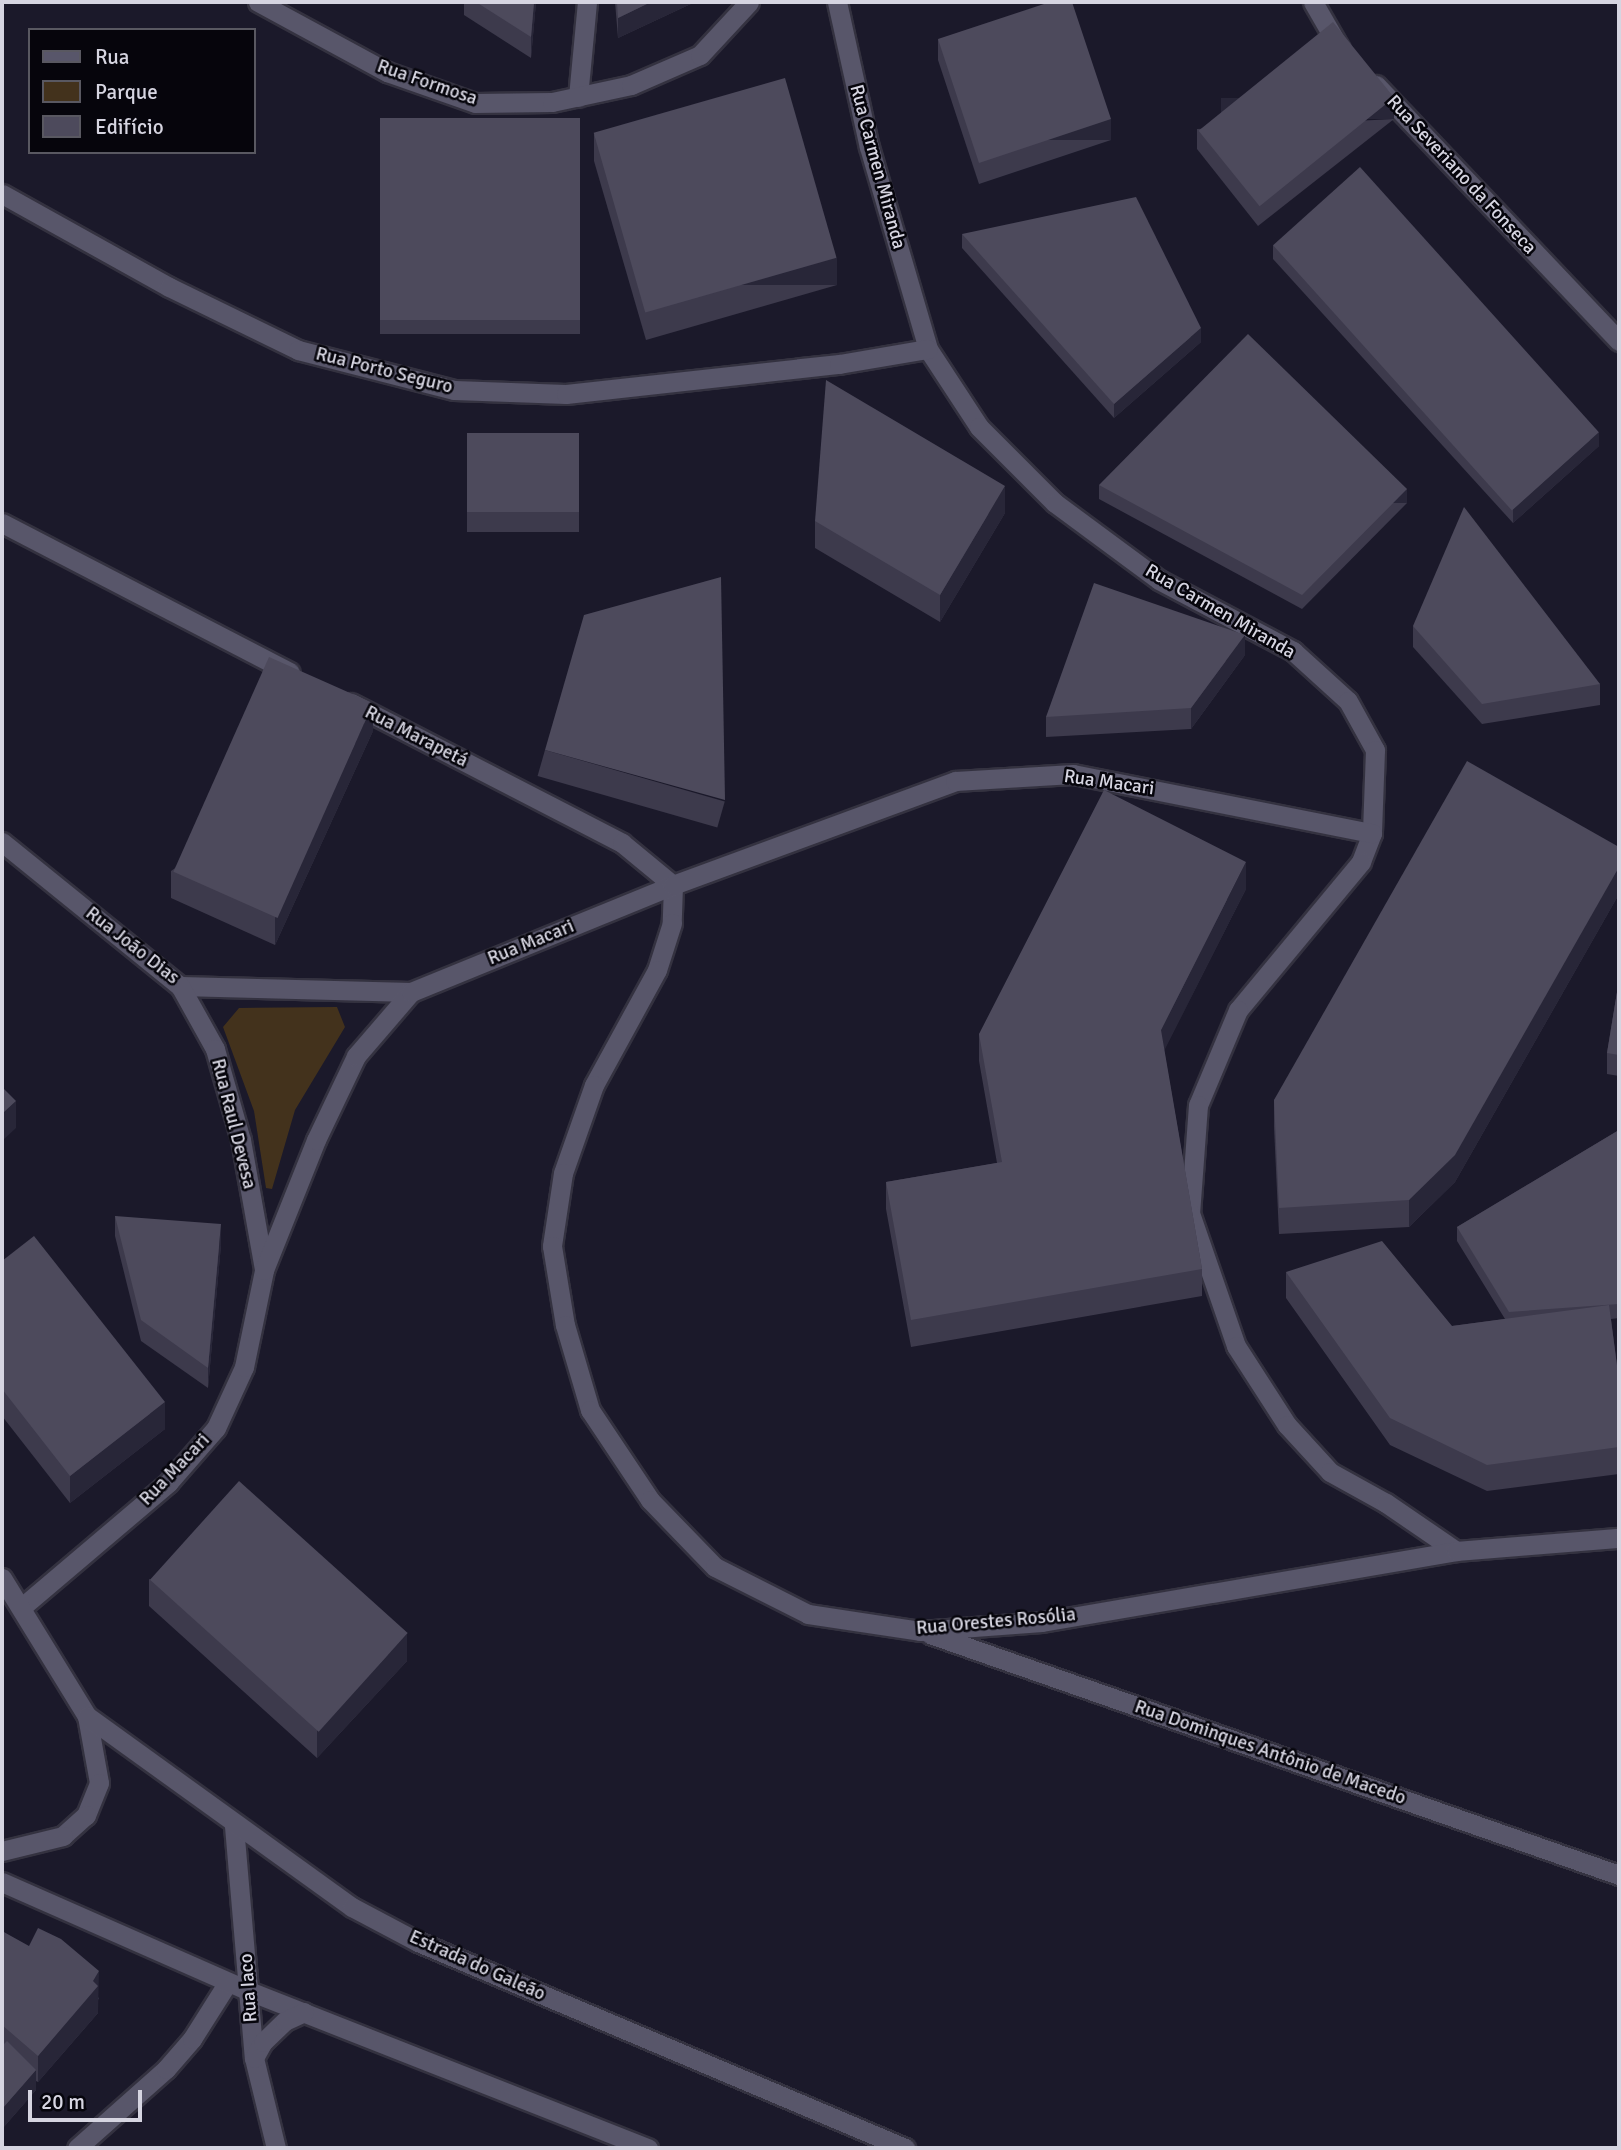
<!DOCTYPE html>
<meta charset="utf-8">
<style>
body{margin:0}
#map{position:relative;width:1621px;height:2150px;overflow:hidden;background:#1b192a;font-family:Signika,sans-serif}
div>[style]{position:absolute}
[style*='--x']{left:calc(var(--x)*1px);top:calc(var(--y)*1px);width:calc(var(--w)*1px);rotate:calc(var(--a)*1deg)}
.green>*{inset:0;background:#43321c}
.roads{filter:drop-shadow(2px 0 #343240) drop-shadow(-2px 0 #343240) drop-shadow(0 2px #343240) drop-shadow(0 -2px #343240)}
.service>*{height:19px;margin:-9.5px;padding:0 9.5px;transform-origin:9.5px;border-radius:9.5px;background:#58566a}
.minor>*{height:19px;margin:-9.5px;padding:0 9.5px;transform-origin:9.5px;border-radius:9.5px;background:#58566a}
.secondary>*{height:19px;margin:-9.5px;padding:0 9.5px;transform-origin:9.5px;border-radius:9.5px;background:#58566a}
.wall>*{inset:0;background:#3d3a4c;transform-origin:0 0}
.shaded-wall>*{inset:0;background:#282638;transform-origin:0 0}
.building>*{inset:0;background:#4d4a5c;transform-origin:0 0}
span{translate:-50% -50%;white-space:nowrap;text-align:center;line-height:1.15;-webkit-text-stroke:5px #06050c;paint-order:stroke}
.street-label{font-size:19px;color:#d6d5e1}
.frame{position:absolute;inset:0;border:4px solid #d6d5e1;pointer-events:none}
.legend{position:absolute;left:28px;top:28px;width:228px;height:126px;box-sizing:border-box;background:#06050c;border:2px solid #595861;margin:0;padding:9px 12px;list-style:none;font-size:21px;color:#d6d5e1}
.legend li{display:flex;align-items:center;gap:14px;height:35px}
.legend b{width:35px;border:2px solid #595861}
.scale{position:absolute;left:28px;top:2090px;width:114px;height:32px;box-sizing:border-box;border:4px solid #d6d5e1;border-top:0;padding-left:9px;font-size:21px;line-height:24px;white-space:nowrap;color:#d6d5e1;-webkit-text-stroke:5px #06050c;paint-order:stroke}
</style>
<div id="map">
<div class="green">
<div style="clip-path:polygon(337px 1007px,345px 1027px,295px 1110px,272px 1189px,266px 1188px,254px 1111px,223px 1027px,239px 1008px)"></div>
</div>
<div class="roads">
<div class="service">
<div style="--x:578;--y:97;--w:95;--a:-84.6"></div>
<div style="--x:77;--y:2148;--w:119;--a:-41.6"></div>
<div style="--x:166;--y:2069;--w:40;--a:-49"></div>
<div style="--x:192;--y:2039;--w:67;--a:-57.7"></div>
</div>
<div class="minor">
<div style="--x:258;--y:2;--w:147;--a:28.5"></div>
<div style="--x:387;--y:72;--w:93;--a:19.4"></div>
<div style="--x:475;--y:103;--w:77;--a:-0.7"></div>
<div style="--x:552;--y:102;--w:81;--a:-12.1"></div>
<div style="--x:631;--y:85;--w:75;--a:-23.5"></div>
<div style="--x:700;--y:55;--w:72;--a:-47.2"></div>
<div style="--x:837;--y:2;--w:148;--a:77.6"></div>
<div style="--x:869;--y:147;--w:210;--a:73.7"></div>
<div style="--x:928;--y:349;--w:93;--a:56.8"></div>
<div style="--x:979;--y:427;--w:107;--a:45"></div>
<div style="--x:1055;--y:503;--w:129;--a:36.5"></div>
<div style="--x:1159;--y:580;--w:152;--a:27.9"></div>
<div style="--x:1293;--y:651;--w:74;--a:42.3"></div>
<div style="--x:1348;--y:701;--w:56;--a:61.1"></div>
<div style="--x:1375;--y:750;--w:83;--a:92.1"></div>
<div style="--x:1372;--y:833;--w:31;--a:111"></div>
<div style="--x:1361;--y:862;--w:192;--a:129.7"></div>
<div style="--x:1238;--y:1010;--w:103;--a:112.8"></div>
<div style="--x:1198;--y:1105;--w:108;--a:94.2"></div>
<div style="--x:1190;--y:1213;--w:141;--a:70.9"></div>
<div style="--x:1236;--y:1346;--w:94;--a:57.2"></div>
<div style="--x:1287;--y:1425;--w:64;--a:47.5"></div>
<div style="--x:1330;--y:1472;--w:64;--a:29"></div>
<div style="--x:1386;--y:1503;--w:85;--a:34.4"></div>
<div style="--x:1313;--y:2;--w:54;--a:60.1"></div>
<div style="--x:1376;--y:85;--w:353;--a:46.5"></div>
<div style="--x:2;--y:194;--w:191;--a:29.1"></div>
<div style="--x:169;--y:287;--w:144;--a:26"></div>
<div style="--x:298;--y:350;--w:161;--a:14.4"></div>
<div style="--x:454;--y:390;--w:112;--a:2"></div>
<div style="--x:566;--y:394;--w:275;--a:-6.3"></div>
<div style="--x:839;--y:364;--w:90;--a:-9.6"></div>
<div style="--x:2;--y:523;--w:324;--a:27.4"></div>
<div style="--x:351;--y:703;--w:305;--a:27.3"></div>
<div style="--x:622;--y:843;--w:66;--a:39.5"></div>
<div style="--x:673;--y:885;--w:38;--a:92"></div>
<div style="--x:672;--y:923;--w:49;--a:107.7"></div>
<div style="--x:657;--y:970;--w:131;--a:118.7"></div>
<div style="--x:594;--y:1085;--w:93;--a:109.4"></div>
<div style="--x:563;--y:1173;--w:74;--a:98.6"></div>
<div style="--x:552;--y:1246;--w:80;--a:80.7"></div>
<div style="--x:565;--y:1325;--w:89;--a:73.6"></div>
<div style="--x:590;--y:1410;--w:108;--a:56.3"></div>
<div style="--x:650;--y:1500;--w:93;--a:45.9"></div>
<div style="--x:715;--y:1567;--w:104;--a:26.8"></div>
<div style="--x:808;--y:1614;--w:113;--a:8.6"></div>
<div style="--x:920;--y:1631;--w:122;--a:-4.2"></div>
<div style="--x:1042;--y:1622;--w:420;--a:-9.7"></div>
<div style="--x:1456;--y:1551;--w:164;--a:-4.6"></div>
<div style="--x:2;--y:842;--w:229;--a:39"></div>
<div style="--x:180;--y:986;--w:231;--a:1.5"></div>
<div style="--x:180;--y:986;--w:72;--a:60.9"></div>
<div style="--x:215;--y:1049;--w:95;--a:74.1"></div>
<div style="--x:241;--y:1140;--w:131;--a:79.9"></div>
<div style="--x:22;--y:1607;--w:192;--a:-40.3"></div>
<div style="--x:168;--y:1483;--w:73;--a:-48.9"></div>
<div style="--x:216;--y:1428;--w:67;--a:-65.3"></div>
<div style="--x:244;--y:1367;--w:99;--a:-78.3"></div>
<div style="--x:264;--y:1270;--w:140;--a:-68.2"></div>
<div style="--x:316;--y:1140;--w:93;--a:-64.5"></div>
<div style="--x:356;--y:1056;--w:84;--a:-49.3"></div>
<div style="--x:411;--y:992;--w:283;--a:-22.2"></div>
<div style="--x:673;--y:885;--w:301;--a:-20.2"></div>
<div style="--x:955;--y:781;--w:118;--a:-3.4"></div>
<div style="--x:1073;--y:774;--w:305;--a:11.2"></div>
<div style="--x:930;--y:1634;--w:730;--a:19.28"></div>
<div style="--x:234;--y:1826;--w:233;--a:85.1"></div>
<div style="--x:254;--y:2058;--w:93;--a:76.3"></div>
</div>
<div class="secondary">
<div style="--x:2;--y:1578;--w:162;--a:58.4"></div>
<div style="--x:87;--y:1716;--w:68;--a:79.8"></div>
<div style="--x:99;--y:1783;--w:35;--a:112"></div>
<div style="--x:86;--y:1815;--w:31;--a:138"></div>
<div style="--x:63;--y:1836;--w:63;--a:166.2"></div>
<div style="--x:87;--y:1716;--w:327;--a:35.8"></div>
<div style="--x:352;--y:1907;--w:75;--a:27.9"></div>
<div style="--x:418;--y:1942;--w:529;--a:22.93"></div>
<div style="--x:2;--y:1882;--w:270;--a:23.8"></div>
<div style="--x:249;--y:1991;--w:429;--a:21.5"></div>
<div style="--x:254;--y:2058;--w:18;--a:-61"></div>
<div style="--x:263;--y:2042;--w:30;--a:-44"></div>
<div style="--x:285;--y:2021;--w:21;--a:-25"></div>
</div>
</div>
<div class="wall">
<div style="clip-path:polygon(464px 2px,536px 2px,531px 58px,464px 15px)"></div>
<div style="clip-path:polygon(615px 2px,695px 2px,618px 38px)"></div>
<div style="clip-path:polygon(938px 39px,1111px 140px,979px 184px,938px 60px)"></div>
<div style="left:380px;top:118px;width:200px;height:216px"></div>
<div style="clip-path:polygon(1394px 119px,1258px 226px,1197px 149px,1197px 129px)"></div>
<div style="clip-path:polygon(594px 134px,837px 285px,646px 340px,594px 161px)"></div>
<div style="clip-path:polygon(962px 234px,1201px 342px,1114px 418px,962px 248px)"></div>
<div style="clip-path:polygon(1273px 245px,1599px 446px,1513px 523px,1273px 259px)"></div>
<div style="left:579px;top:433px;width:99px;height:112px;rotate:90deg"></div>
<div style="clip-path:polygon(1099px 485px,1407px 503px,1302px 609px,1099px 499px)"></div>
<div style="clip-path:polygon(1005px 513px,940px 622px,815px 548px,815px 521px)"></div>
<div style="clip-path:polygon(1413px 626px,1600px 684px,1600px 705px,1482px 724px,1413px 647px)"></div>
<div style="clip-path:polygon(1245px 655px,1191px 729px,1046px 737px,1046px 717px)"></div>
<div style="clip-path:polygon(373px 731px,275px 945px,171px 898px,171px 871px)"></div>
<div style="left:545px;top:750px;width:187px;height:27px;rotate:16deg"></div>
<div style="clip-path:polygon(1619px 847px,1619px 894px,1455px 1182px,1409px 1227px,1279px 1234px,1274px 1127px,1274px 1100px)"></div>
<div style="clip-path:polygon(1246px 889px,1164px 1050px,1202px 1269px,1202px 1296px,911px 1347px,886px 1209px,886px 1182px,997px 1163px,979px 1061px,979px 1034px)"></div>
<div style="clip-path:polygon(1619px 980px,1619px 1076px,1607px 1074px,1607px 1053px)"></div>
<div style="clip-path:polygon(1619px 1130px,1619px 1318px,1611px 1319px,1619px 1381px,1619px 1474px,1487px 1491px,1390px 1445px,1286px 1298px,1286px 1272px,1452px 1326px,1505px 1319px,1457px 1241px,1457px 1227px)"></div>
<div style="clip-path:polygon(115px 1216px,221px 1245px,208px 1388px,141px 1341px,115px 1236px)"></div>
<div style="clip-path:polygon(2px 1261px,165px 1429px,70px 1503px,2px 1416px)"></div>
<div style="clip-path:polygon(149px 1579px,407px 1661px,317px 1758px,149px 1606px)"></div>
<div style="clip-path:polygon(2px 1931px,99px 1998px,98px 2000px,98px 2013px,38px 2082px,36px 2081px,36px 2090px,2px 2129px)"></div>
</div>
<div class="shaded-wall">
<div style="clip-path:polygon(534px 2px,536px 2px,531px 58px,531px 37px)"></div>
<div style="clip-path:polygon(651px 2px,695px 2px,618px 38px,618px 18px)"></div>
<div style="left:1394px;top:98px;width:21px;height:173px;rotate:90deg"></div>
<div style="left:1111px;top:119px;width:21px;height:139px;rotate:90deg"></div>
<div style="left:837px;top:258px;width:27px;height:199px;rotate:90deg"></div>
<div style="clip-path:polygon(1201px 328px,1201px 342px,1114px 418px,1114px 404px)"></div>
<div style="clip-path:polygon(1599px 432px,1599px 446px,1513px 523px,1513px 509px)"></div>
<div style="clip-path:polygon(1005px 486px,1005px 513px,940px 622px,940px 595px)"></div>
<div style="left:1407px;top:489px;width:14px;height:149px;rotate:90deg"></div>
<div style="clip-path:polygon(1245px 635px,1245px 655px,1191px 729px,1191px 708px)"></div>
<div style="clip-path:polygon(373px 704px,373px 731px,275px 945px,275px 918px)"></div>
<div style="clip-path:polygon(1246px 862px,1246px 889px,1161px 1057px,1161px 1030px)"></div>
<div style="clip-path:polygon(1619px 867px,1619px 894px,1455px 1182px,1409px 1227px,1409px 1200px)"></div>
<div style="clip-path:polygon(16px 1101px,16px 1128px,2px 1141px,2px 1114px)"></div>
<div style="clip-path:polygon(221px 1224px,221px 1245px,208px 1388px,208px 1368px)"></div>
<div style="clip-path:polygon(165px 1402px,165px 1429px,70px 1503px,70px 1476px)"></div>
<div style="clip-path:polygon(407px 1634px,407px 1661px,317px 1758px,317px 1731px)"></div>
<div style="clip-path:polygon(99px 1971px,98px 2013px,38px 2082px,38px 2056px)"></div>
<div style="clip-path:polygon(4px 2033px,4px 2054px,2px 2057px,2px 2036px)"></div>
<div style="clip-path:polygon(36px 2070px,36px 2090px,2px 2129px,2px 2109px)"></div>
</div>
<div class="building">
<div style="clip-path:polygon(476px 2px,534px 2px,531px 37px)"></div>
<div style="clip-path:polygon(617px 2px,651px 2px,618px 18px)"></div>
<div style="clip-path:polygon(1050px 2px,1072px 2px,1111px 119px,979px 163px,938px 39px)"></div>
<div style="left:1333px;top:22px;width:97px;height:173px;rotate:51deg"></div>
<div style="left:785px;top:78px;width:187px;height:199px;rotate:74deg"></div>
<div style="left:380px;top:118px;width:200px;height:202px"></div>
<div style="left:1360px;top:167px;width:357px;height:117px;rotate:48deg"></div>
<div style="clip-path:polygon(1136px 197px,1201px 328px,1114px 404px,962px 234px)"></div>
<div style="clip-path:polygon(1248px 334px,1407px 489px,1302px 595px,1099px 485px)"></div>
<div style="clip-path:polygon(826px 380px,1005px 486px,940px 595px,815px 521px)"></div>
<div style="left:579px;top:433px;width:79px;height:112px;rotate:90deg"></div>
<div style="clip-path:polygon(1464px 507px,1600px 684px,1482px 704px,1413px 626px)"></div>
<div style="clip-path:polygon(721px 577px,725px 800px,545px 750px,584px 615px)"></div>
<div style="clip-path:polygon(1094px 583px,1245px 635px,1191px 708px,1046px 717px)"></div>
<div style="left:269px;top:657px;width:114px;height:235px;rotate:24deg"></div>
<div style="clip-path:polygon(1467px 761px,1619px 847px,1619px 867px,1455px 1155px,1409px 1200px,1279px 1208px,1274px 1100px)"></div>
<div style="clip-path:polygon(1104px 790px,1246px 862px,1161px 1030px,1202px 1269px,911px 1320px,886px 1182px,1002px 1162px,979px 1034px)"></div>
<div style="clip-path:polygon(1619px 980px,1619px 1055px,1607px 1053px)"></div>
<div style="clip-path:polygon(2px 1087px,16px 1101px,2px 1114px)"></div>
<div style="clip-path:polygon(1619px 1130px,1619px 1304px,1509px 1312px,1457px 1227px)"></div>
<div style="clip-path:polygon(115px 1216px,221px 1224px,208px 1368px,141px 1320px)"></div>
<div style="clip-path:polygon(34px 1236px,165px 1402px,70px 1476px,2px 1389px,2px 1261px)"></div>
<div style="clip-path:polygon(1382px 1241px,1452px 1326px,1609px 1305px,1619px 1381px,1619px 1447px,1487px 1465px,1390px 1418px,1286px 1272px)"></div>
<div style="left:239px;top:1481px;width:227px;height:133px;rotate:42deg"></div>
<div style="clip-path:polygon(38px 1928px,61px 1939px,99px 1971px,93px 1981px,98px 1986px,38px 2056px,2px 2025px,2px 1931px,29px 1946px)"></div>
<div style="clip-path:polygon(7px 2041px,36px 2070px,2px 2109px,2px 2046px)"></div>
</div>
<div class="street-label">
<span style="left:427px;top:83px;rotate:19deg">Rua Formosa</span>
<span style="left:877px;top:167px;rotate:75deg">Rua Carmen Miranda</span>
<span style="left:1461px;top:175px;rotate:47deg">Rua Severiano da Fonseca</span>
<span style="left:384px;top:371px;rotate:14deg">Rua Porto Seguro</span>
<span style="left:1220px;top:612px;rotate:30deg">Rua Carmen Miranda</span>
<span style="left:416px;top:737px;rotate:27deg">Rua Marapetá</span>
<span style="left:1109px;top:783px;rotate:8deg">Rua Macari</span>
<span style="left:531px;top:943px;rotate:-22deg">Rua Macari</span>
<span style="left:132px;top:946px;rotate:38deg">Rua João Dias</span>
<span style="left:233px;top:1124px;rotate:76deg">Rua Raul Devesa</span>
<span style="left:175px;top:1470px;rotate:-46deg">Rua Macari</span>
<span style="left:996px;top:1622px;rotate:-5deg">Rua Orestes Rosólia</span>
<span style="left:1270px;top:1753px;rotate:19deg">Rua Dominques Antônio de Macedo</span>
<span style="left:477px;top:1966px;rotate:24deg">Estrada do Galeão</span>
<span style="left:249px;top:1988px;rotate:-94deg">Rua Iaco</span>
</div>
<div class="frame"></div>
<ul class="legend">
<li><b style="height:9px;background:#58566a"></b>Rua</li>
<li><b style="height:19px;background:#43321c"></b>Parque</li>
<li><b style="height:19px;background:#4d4a5c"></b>Edifício</li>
</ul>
<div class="scale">20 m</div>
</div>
